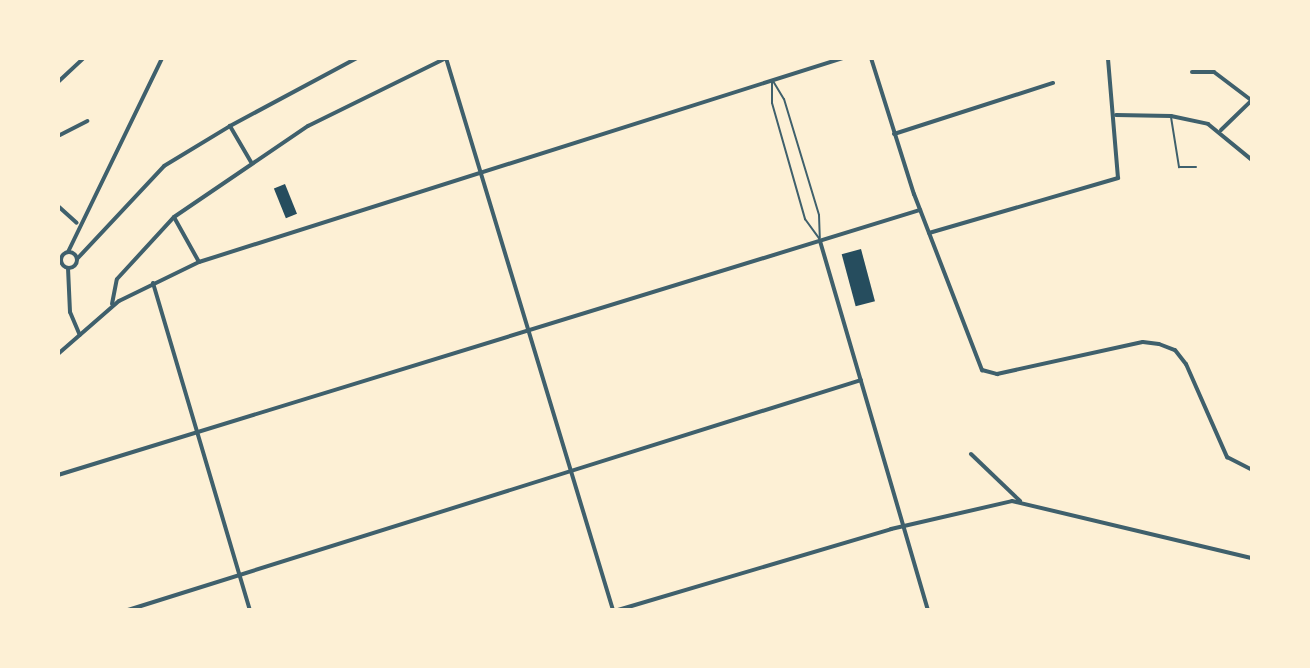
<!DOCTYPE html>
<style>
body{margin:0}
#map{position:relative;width:1310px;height:668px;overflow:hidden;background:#fdf0d5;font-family:Ubuntu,sans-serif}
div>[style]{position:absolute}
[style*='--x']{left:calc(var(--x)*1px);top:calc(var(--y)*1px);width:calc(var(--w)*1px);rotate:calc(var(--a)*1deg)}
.building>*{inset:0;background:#264d5e;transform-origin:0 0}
.service>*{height:2px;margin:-1px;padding:0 1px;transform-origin:1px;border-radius:1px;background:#3f606c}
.minor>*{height:4px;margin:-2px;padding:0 2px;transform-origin:2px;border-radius:2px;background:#3f606c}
.minor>.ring{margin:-2px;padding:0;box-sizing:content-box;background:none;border:4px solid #3f606c;border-radius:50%}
span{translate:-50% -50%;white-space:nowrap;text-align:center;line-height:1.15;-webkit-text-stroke:6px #fdf0d5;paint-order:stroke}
.frame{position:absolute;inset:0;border:60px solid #fdf0d5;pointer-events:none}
</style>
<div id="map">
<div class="building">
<div style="left:285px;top:184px;width:32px;height:12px;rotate:68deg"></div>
<div style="left:861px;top:249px;width:54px;height:20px;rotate:75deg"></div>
</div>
<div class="service">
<div style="--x:773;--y:81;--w:21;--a:59"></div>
<div style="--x:784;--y:99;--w:121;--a:73.2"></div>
<div style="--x:819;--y:215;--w:23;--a:88"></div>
<div style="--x:772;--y:82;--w:21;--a:90"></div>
<div style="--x:772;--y:103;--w:121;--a:74.1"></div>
<div style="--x:805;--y:219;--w:24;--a:54"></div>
<div style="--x:1171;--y:117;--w:51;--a:80.9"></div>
<div style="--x:1179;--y:167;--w:17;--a:0"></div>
</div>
<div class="minor">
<div style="--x:446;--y:58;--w:577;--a:73.17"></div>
<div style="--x:871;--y:58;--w:143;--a:72.5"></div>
<div style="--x:914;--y:194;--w:189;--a:68.9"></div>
<div style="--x:982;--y:370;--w:16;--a:15"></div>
<div style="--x:997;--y:374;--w:149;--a:-12.4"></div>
<div style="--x:1143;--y:342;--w:16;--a:7"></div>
<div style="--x:1159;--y:344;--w:17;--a:21"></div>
<div style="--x:1175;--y:350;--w:18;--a:52"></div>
<div style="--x:1186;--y:364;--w:102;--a:66.2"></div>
<div style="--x:1227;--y:457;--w:28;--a:27"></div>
<div style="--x:1192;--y:72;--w:22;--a:0"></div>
<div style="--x:1214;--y:72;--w:46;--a:37.1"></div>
<div style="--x:58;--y:82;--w:35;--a:-43"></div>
<div style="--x:1116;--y:115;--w:55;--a:1"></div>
<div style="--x:1171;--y:116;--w:38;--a:12"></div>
<div style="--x:1208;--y:124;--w:57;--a:39.3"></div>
<div style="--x:1221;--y:130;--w:43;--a:-44.1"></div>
<div style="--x:894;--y:134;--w:167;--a:-17.8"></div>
<div style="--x:58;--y:136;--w:33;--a:-27"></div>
<div style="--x:251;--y:162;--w:42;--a:-120.3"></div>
<div style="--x:230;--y:126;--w:144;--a:-28.2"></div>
<div style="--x:58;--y:206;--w:25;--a:42"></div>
<div style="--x:929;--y:233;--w:197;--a:-16.2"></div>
<div style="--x:1118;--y:178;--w:120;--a:-94.8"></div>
<div style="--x:820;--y:241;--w:384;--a:73.7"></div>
<div style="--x:68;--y:252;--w:216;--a:-64.1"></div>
<div class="ring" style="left:61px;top:252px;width:12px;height:12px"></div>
<div style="--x:77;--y:259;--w:127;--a:-46.9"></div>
<div style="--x:164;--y:166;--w:77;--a:-31.2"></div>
<div style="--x:199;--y:262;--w:51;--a:-119.1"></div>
<div style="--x:174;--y:217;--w:162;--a:-34.2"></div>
<div style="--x:308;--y:126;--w:154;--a:-26.2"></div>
<div style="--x:68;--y:268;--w:44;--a:87.4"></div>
<div style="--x:70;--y:312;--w:25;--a:67"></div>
<div style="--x:153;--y:283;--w:341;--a:73.5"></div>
<div style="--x:112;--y:304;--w:25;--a:-79"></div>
<div style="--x:117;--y:279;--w:84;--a:-47.4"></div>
<div style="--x:58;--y:354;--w:81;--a:-41"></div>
<div style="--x:119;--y:301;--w:89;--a:-26"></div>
<div style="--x:199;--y:262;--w:676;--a:-17.58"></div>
<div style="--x:58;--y:366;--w:22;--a:90"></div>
<div style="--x:971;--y:454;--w:68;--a:43.8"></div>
<div style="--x:58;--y:475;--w:902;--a:-17.09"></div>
<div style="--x:128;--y:610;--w:768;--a:-17.42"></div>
<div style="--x:618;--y:610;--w:285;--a:-16.5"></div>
<div style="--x:891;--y:529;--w:124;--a:-13"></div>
<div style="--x:1012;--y:501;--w:247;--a:13.4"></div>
</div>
<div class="frame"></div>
</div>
